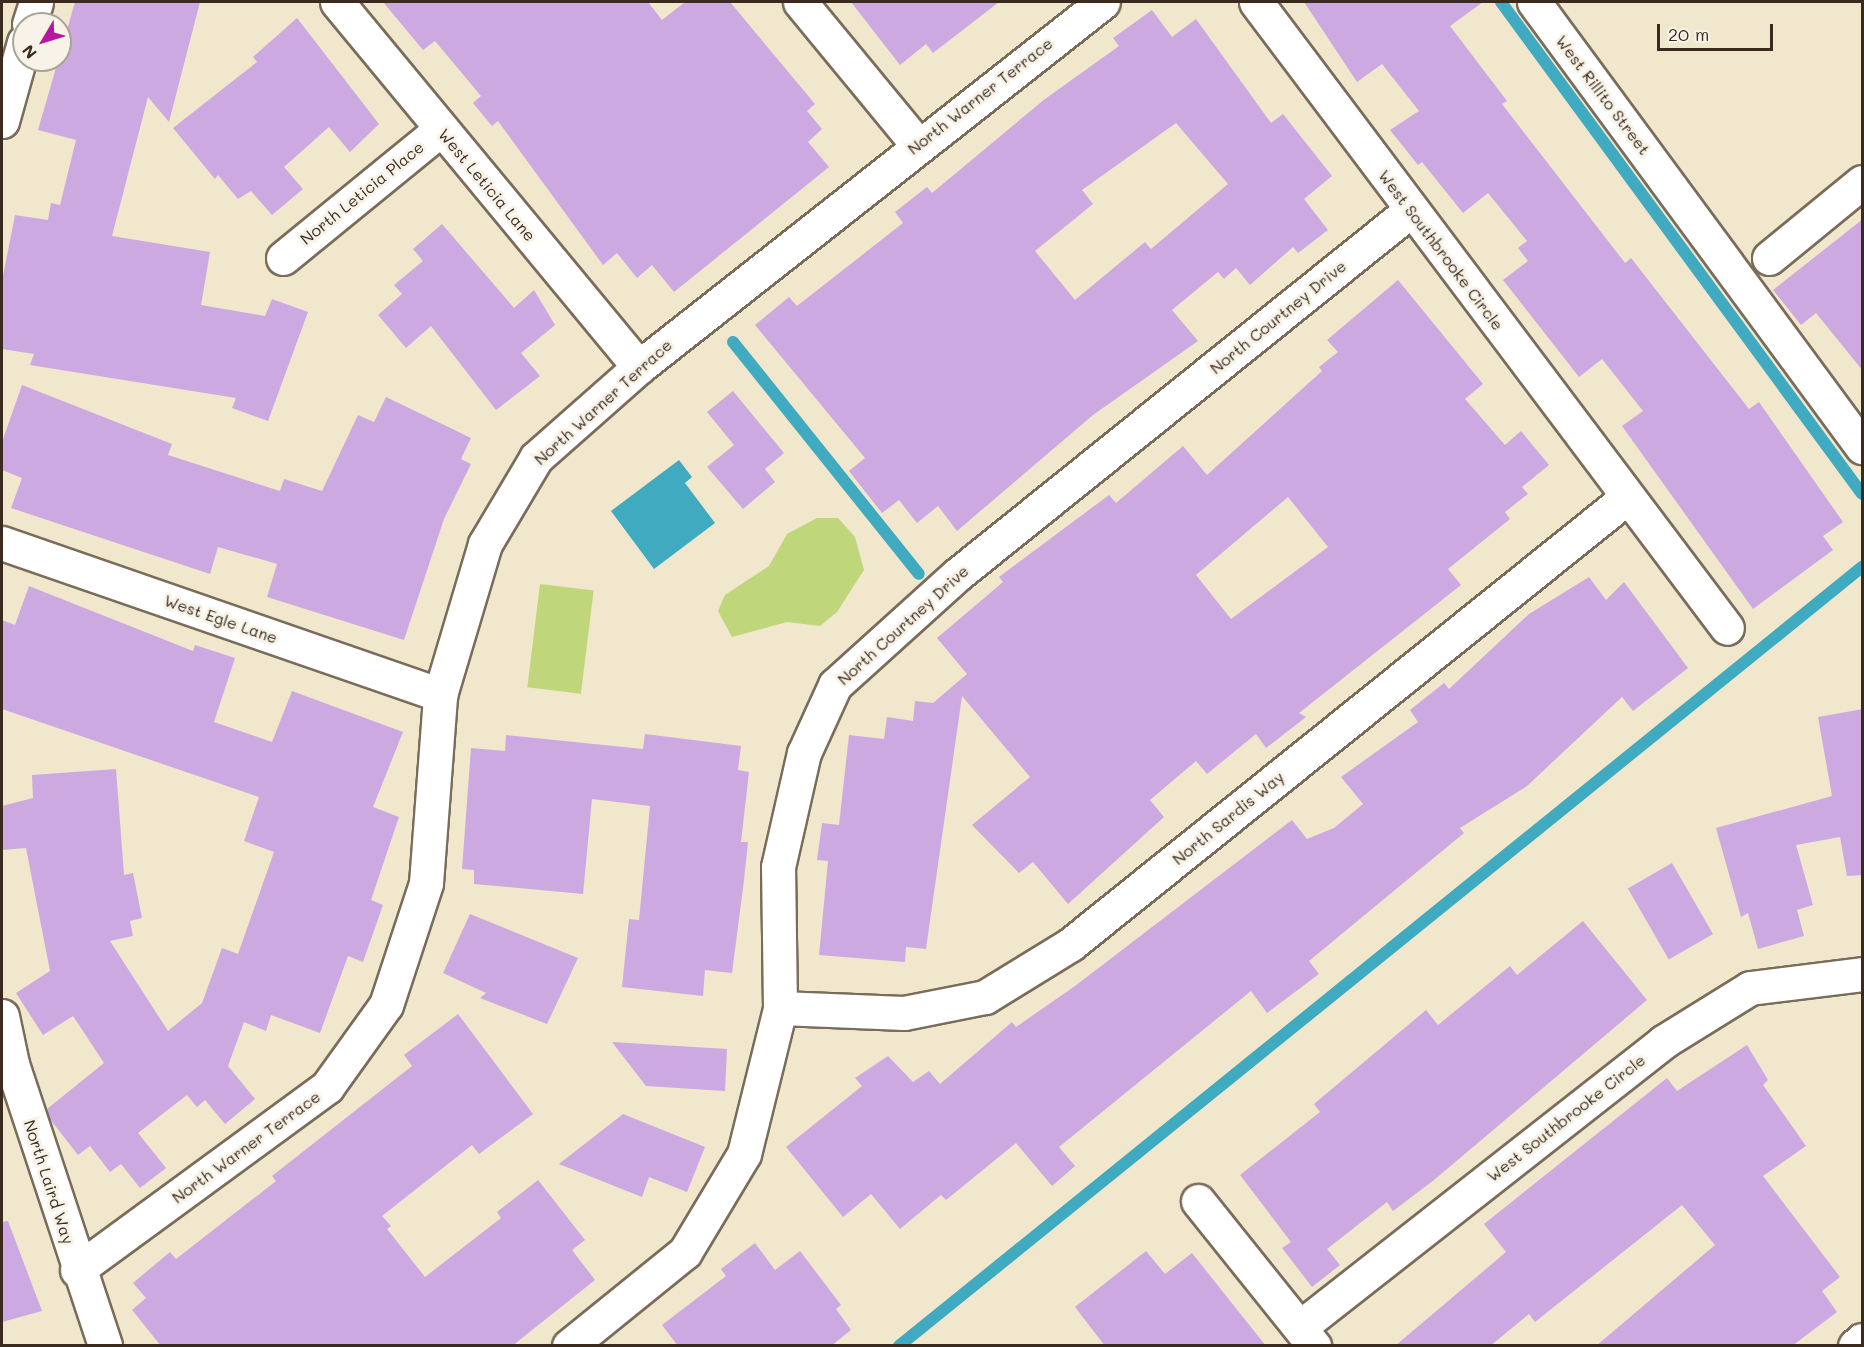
<!DOCTYPE html>
<style>
body{margin:0}
#map{position:relative;width:1864px;height:1347px;overflow:hidden;background:#f0e7cd;font-family:Mali,sans-serif}
div>[style]{position:absolute}
[style*='--x']{left:calc(var(--x)*1px);top:calc(var(--y)*1px);width:calc(var(--w)*1px);rotate:calc(var(--a)*1deg)}
.green>*{inset:0;background:#bfd67a;transform-origin:0 0}
.water>*{inset:0;background:#40aac0}
.stream>*{height:12px;margin:-6px;padding:0 6px;transform-origin:6px;border-radius:6px;background:#40aac0}
.building>*{inset:0;background:#ccaae1;transform-origin:0 0}
.roads{filter:drop-shadow(2px 0 #7a6c5b) drop-shadow(-2px 0 #7a6c5b) drop-shadow(0 2px #7a6c5b) drop-shadow(0 -2px #7a6c5b)}
.minor>*{height:33px;margin:-16.5px;padding:0 16.5px;transform-origin:16.5px;border-radius:16.5px;background:#fff}
span{translate:-50% -50%;white-space:nowrap;text-align:center;line-height:1.15;-webkit-text-stroke:6px #f7f3e8;paint-order:stroke}
.street-label{font-size:16px;color:#3b2a1e}
.frame{position:absolute;inset:0;border:3px solid #3b2a1e;pointer-events:none}
.north{position:absolute;left:12px;top:12px;width:60px;height:60px;box-sizing:border-box;background:#f7f3e8;border:2px solid #aca397;border-radius:50%;rotate:232deg;font-size:16px;font-weight:700;line-height:24px;text-align:center;color:#3b2a1e}
.north::after{content:'';display:block;margin:auto;width:21px;height:27px;background:#b5179e;clip-path:polygon(50% 0,100% 100%,50% 72%,0 100%)}
.scale{position:absolute;left:1657px;top:24px;width:116px;height:27px;box-sizing:border-box;border:3px solid #3b2a1e;border-top:0;padding-left:8px;font-size:18px;line-height:21px;white-space:nowrap;color:#3b2a1e;-webkit-text-stroke:4px #f7f3e8;paint-order:stroke}
</style>
<div id="map">
<div class="green">
<div style="clip-path:polygon(817px 518px,838px 518px,855px 537px,864px 570px,837px 612px,820px 626px,787px 622px,732px 637px,718px 611px,725px 595px,769px 566px,787px 534px)"></div>
<div style="left:540px;top:584px;width:54px;height:104px;rotate:7deg"></div>
</div>
<div class="water">
<div style="clip-path:polygon(679px 460px,692px 477px,685px 483px,715px 523px,654px 569px,611px 511px)"></div>
</div>
<div class="stream">
<div style="--x:1501;--y:2;--w:610;--a:53.73"></div>
<div style="--x:733;--y:342;--w:297;--a:51.3"></div>
<div style="--x:899;--y:1346;--w:1239;--a:-38.97"></div>
</div>
<div class="building">
<div style="clip-path:polygon(75px 2px,200px 2px,169px 122px,148px 97px,112px 236px,210px 252px,201px 305px,265px 316px,272px 299px,308px 312px,268px 421px,232px 408px,236px 398px,30px 365px,34px 354px,2px 349px,2px 281px,15px 215px,48px 220px,51px 203px,60px 205px,76px 140px,38px 130px)"></div>
<div style="clip-path:polygon(383px 2px,648px 2px,662px 20px,685px 2px,730px 2px,815px 104px,807px 111px,822px 129px,808px 142px,829px 167px,674px 292px,652px 265px,637px 278px,617px 253px,603px 265px,498px 121px,492px 126px,473px 103px,481px 96px,435px 41px,423px 50px)"></div>
<div style="clip-path:polygon(851px 2px,999px 2px,933px 53px,926px 44px,900px 65px)"></div>
<div style="clip-path:polygon(1304px 2px,1483px 2px,1450px 26px,1507px 101px,1502px 104px,1625px 263px,1631px 258px,1749px 409px,1759px 402px,1843px 522px,1823px 536px,1833px 550px,1753px 609px,1622px 426px,1643px 411px,1602px 359px,1579px 377px,1503px 280px,1528px 261px,1518px 248px,1527px 241px,1488px 193px,1463px 213px,1422px 162px,1418px 165px,1390px 130px,1419px 111px,1382px 64px,1357px 82px)"></div>
<div style="clip-path:polygon(evenodd,1152px 10px,1172px 37px,1196px 19px,1271px 123px,1283px 114px,1332px 176px,1304px 199px,1328px 230px,1298px 253px,1293px 247px,1250px 285px,1236px 268px,1224px 279px,1218px 272px,1172px 310px,1198px 341px,1093px 415px,957px 531px,938px 506px,917px 523px,899px 500px,882px 513px,849px 471px,865px 458px,755px 325px,789px 297px,797px 306px,903px 223px,895px 212px,927px 187px,932px 193px,1045px 99px,1119px 46px,1113px 38px,1152px 10px,1176px 123px,1228px 184px,1151px 249px,1145px 242px,1075px 300px,1035px 251px,1093px 204px,1082px 190px,1176px 123px)"></div>
<div style="clip-path:polygon(297px 18px,379px 124px,350px 152px,329px 127px,284px 167px,303px 189px,272px 215px,251px 191px,238px 199px,218px 175px,215px 179px,173px 128px,257px 62px,253px 57px)"></div>
<div style="clip-path:polygon(1863px 219px,1863px 371px,1816px 313px,1801px 325px,1773px 290px)"></div>
<div style="clip-path:polygon(442px 224px,514px 308px,534px 290px,555px 325px,521px 353px,540px 376px,496px 410px,431px 326px,406px 348px,378px 315px,402px 294px,394px 285px,423px 261px,413px 249px)"></div>
<div style="clip-path:polygon(evenodd,1398px 280px,1483px 384px,1465px 399px,1505px 445px,1521px 431px,1549px 465px,1522px 487px,1528px 494px,1505px 512px,1510px 519px,1448px 569px,1461px 585px,1299px 713px,1306px 717px,1266px 748px,1256px 734px,1207px 774px,1196px 761px,1150px 800px,1164px 817px,1068px 904px,1033px 862px,1019px 873px,972px 825px,1030px 777px,962px 696px,926px 949px,906px 947px,905px 962px,819px 955px,828px 861px,817px 860px,822px 823px,839px 825px,849px 735px,884px 739px,887px 717px,913px 721px,915px 701px,933px 703px,967px 674px,937px 638px,1003px 582px,999px 577px,1109px 495px,1116px 503px,1183px 446px,1207px 475px,1322px 371px,1319px 367px,1338px 352px,1327px 340px,1398px 280px,1288px 497px,1328px 547px,1231px 619px,1196px 575px,1288px 497px)"></div>
<div style="clip-path:polygon(22px 385px,172px 444px,168px 455px,280px 491px,284px 479px,322px 491px,358px 415px,374px 422px,386px 397px,471px 438px,461px 459px,471px 464px,444px 519px,404px 640px,267px 597px,277px 564px,218px 547px,210px 574px,11px 508px,22px 478px,2px 470px,2px 442px)"></div>
<div style="clip-path:polygon(733px 391px,784px 453px,765px 469px,775px 482px,743px 509px,707px 467px,734px 445px,707px 412px)"></div>
<div style="clip-path:polygon(1589px 577px,1606px 600px,1624px 582px,1688px 668px,1633px 711px,1622px 697px,1527px 786px,1460px 828px,1464px 833px,1309px 961px,1319px 974px,1267px 1013px,1251px 991px,1059px 1147px,1075px 1166px,1052px 1186px,1016px 1143px,946px 1200px,941px 1195px,900px 1229px,871px 1194px,843px 1217px,786px 1147px,862px 1086px,855px 1078px,888px 1056px,913px 1082px,929px 1071px,940px 1084px,1012px 1022px,1016px 1027px,1075px 986px,1292px 820px,1307px 839px,1334px 828px,1363px 804px,1341px 777px,1418px 722px,1410px 710px,1444px 683px,1449px 689px,1529px 614px)"></div>
<div style="clip-path:polygon(29px 586px,193px 651px,195px 645px,235px 658px,214px 722px,272px 742px,292px 691px,403px 732px,373px 807px,399px 817px,371px 900px,383px 905px,363px 962px,348px 956px,320px 1033px,271px 1015px,266px 1031px,244px 1022px,228px 1066px,255px 1099px,225px 1124px,205px 1100px,197px 1107px,187px 1095px,138px 1133px,166px 1168px,140px 1188px,121px 1164px,110px 1172px,90px 1146px,78px 1155px,49px 1118px,47px 1109px,104px 1063px,73px 1016px,43px 1035px,16px 993px,50px 971px,26px 848px,2px 850px,2px 806px,33px 798px,32px 775px,116px 769px,124px 875px,133px 873px,142px 918px,130px 921px,133px 936px,110px 941px,168px 1031px,202px 1003px,222px 948px,238px 954px,274px 852px,244px 841px,259px 797px,2px 709px,2px 620px,15px 625px)"></div>
<div style="clip-path:polygon(1863px 709px,1863px 875px,1847px 876px,1840px 837px,1796px 845px,1813px 905px,1797px 910px,1804px 936px,1758px 949px,1748px 913px,1741px 917px,1716px 828px,1832px 796px,1818px 717px)"></div>
<div style="clip-path:polygon(645px 734px,741px 746px,738px 770px,749px 772px,741px 842px,748px 842px,744px 880px,732px 973px,705px 970px,703px 996px,622px 987px,629px 919px,639px 920px,650px 806px,592px 799px,583px 894px,474px 884px,474px 870px,462px 869px,471px 748px,505px 751px,506px 735px,643px 749px)"></div>
<div style="left:1672px;top:863px;width:82px;height:51px;rotate:60deg"></div>
<div style="clip-path:polygon(470px 914px,578px 958px,547px 1024px,480px 998px,486px 993px,443px 973px)"></div>
<div style="clip-path:polygon(1583px 921px,1647px 1000px,1434px 1180px,1393px 1211px,1387px 1202px,1327px 1249px,1340px 1265px,1312px 1287px,1282px 1248px,1291px 1242px,1240px 1175px,1320px 1112px,1314px 1104px,1426px 1010px,1438px 1025px,1510px 966px,1517px 975px)"></div>
<div style="clip-path:polygon(458px 1014px,533px 1114px,479px 1154px,472px 1145px,382px 1216px,391px 1226px,387px 1229px,425px 1277px,501px 1218px,497px 1212px,538px 1180px,585px 1240px,572px 1250px,595px 1280px,512px 1346px,161px 1346px,132px 1310px,146px 1298px,133px 1283px,170px 1252px,176px 1259px,276px 1181px,272px 1176px,412px 1066px,404px 1055px)"></div>
<div style="clip-path:polygon(612px 1042px,727px 1049px,725px 1091px,646px 1086px)"></div>
<div style="clip-path:polygon(1747px 1045px,1768px 1080px,1763px 1085px,1806px 1146px,1763px 1176px,1840px 1277px,1822px 1291px,1837px 1312px,1792px 1346px,1596px 1346px,1715px 1245px,1682px 1205px,1535px 1322px,1529px 1314px,1490px 1346px,1395px 1346px,1506px 1252px,1484px 1224px,1667px 1078px,1677px 1091px)"></div>
<div style="clip-path:polygon(623px 1114px,705px 1147px,687px 1192px,649px 1177px,642px 1197px,559px 1164px)"></div>
<div style="clip-path:polygon(8px 1221px,42px 1311px,2px 1322px,2px 1222px)"></div>
<div style="clip-path:polygon(755px 1243px,775px 1270px,800px 1251px,841px 1305px,836px 1309px,851px 1330px,831px 1346px,678px 1346px,662px 1325px,726px 1276px,721px 1269px)"></div>
<div style="clip-path:polygon(1146px 1251px,1165px 1274px,1192px 1253px,1266px 1346px,1105px 1346px,1075px 1307px)"></div>
</div>
<div class="roads">
<div class="minor">
<div style="--x:337;--y:2;--w:474;--a:50.4"></div>
<div style="--x:800;--y:2;--w:184;--a:50.5"></div>
<div style="--x:1256;--y:2;--w:783;--a:53.04"></div>
<div style="--x:1534;--y:2;--w:553;--a:53.61"></div>
<div style="--x:29;--y:24;--w:23;--a:-72"></div>
<div style="--x:2;--y:121;--w:82;--a:-74.4"></div>
<div style="--x:283;--y:258;--w:204;--a:-39.2"></div>
<div style="--x:1769;--y:258;--w:120;--a:-39.3"></div>
<div style="--x:2;--y:543;--w:464;--a:19.1"></div>
<div style="--x:780;--y:1008;--w:124;--a:2.3"></div>
<div style="--x:904;--y:1013;--w:83;--a:-11.2"></div>
<div style="--x:985;--y:997;--w:101;--a:-31.6"></div>
<div style="--x:1071;--y:944;--w:711;--a:-38.77"></div>
<div style="--x:2;--y:1016;--w:49;--a:78.2"></div>
<div style="--x:12;--y:1064;--w:297;--a:71.7"></div>
<div style="--x:1198;--y:1201;--w:186;--a:51.3"></div>
<div style="--x:77;--y:1270;--w:310;--a:-36.2"></div>
<div style="--x:327;--y:1087;--w:101;--a:-54.3"></div>
<div style="--x:386;--y:1005;--w:128;--a:-71.8"></div>
<div style="--x:426;--y:883;--w:189;--a:-85.7"></div>
<div style="--x:440;--y:695;--w:158;--a:-73.4"></div>
<div style="--x:485;--y:544;--w:100;--a:-59.3"></div>
<div style="--x:536;--y:458;--w:137;--a:-41.5"></div>
<div style="--x:639;--y:367;--w:590;--a:-38.19"></div>
<div style="--x:1300;--y:1327;--w:462;--a:-38.1"></div>
<div style="--x:1663;--y:1042;--w:102;--a:-31.8"></div>
<div style="--x:1750;--y:988;--w:113;--a:-7.1"></div>
<div style="--x:569;--y:1346;--w:149;--a:-39"></div>
<div style="--x:685;--y:1252;--w:114;--a:-59"></div>
<div style="--x:744;--y:1154;--w:150;--a:-76.1"></div>
<div style="--x:780;--y:1008;--w:141;--a:-90.8"></div>
<div style="--x:778;--y:867;--w:117;--a:-77.2"></div>
<div style="--x:804;--y:753;--w:75;--a:-65.5"></div>
<div style="--x:835;--y:685;--w:166;--a:-42.1"></div>
<div style="--x:958;--y:574;--w:581;--a:-38.78"></div>
<div style="--x:1855;--y:1346;--w:9;--a:-41"></div>
</div>
</div>
<div class="street-label">
<span style="left:1603px;top:95px;rotate:53deg">West Rillito Street</span>
<span style="left:980px;top:96px;rotate:-38deg">North Warner Terrace</span>
<span style="left:487px;top:185px;rotate:50deg">West Leticia Lane</span>
<span style="left:362px;top:193px;rotate:-39deg">North Leticia Place</span>
<span style="left:1441px;top:250px;rotate:53deg">West Southbrooke Circle</span>
<span style="left:1278px;top:317px;rotate:-39deg">North Courtney Drive</span>
<span style="left:603px;top:402px;rotate:-42deg">North Warner Terrace</span>
<span style="left:221px;top:619px;rotate:19deg">West Egle Lane</span>
<span style="left:903px;top:625px;rotate:-42deg">North Courtney Drive</span>
<span style="left:1228px;top:818px;rotate:-39deg">North Sardis Way</span>
<span style="left:1566px;top:1118px;rotate:-38deg">West Southbrooke Circle</span>
<span style="left:246px;top:1147px;rotate:-36deg">North Warner Terrace</span>
<span style="left:49px;top:1182px;rotate:72deg">North Laird Way</span>
</div>
<div class="frame"></div>
<div class="north">N</div>
<div class="scale">20 m</div>
</div>
